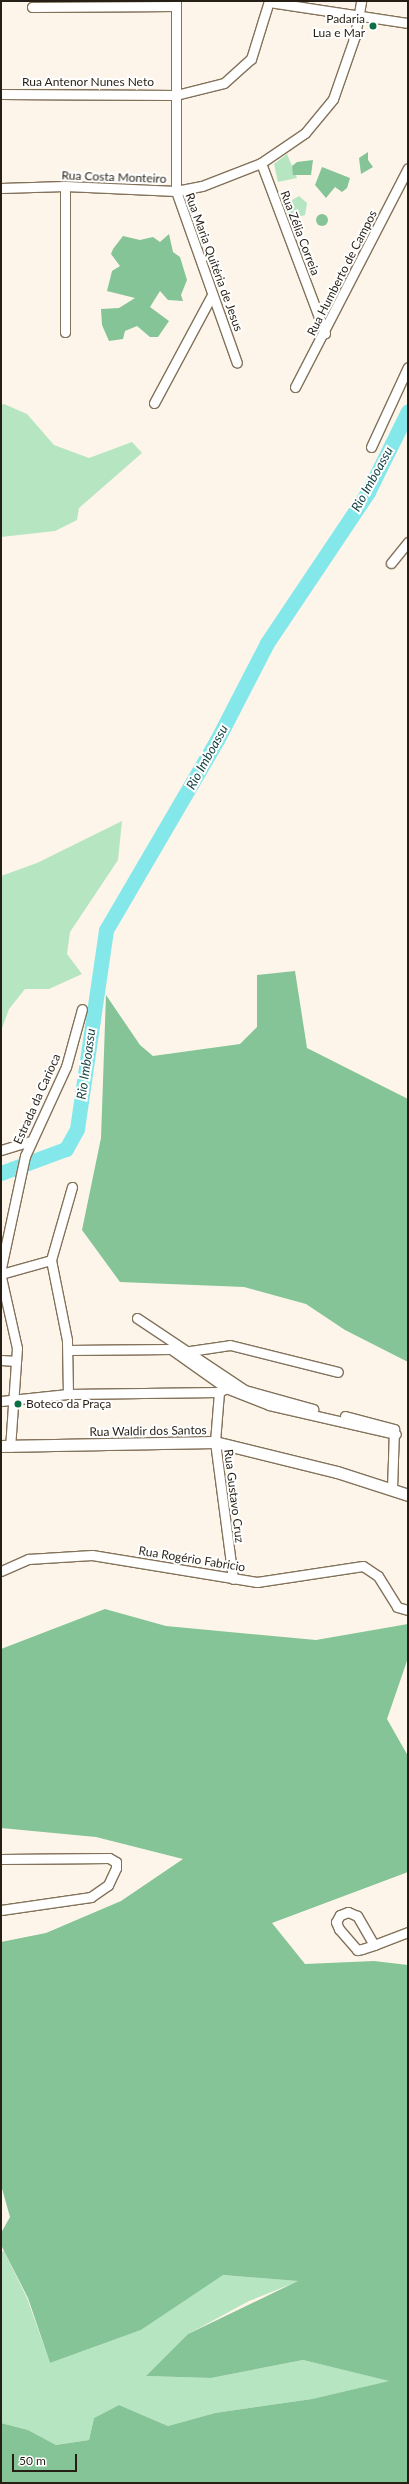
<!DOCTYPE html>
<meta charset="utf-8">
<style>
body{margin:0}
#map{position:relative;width:409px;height:2484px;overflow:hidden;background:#fdf5ea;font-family:Lato,sans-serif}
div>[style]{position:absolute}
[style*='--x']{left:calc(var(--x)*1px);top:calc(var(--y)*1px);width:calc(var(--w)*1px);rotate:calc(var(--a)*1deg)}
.green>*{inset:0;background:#b6e5c2}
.forest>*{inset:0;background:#84c496}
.round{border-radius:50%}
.river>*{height:15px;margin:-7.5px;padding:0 7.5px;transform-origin:7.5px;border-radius:7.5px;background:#84e8ea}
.roads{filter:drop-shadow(1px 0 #83725a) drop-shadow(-1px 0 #83725a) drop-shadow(0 1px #83725a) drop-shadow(0 -1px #83725a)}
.minor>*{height:9px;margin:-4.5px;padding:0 4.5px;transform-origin:4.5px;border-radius:4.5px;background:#fff}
.tertiary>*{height:11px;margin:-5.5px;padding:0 5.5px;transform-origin:5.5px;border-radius:5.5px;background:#fff}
.dots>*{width:11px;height:11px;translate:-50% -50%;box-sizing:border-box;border:2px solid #fff;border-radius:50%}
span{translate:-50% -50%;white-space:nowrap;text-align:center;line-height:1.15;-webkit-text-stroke:4px #fff;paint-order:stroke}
.poi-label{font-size:12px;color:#261f15}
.right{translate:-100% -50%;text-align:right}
.left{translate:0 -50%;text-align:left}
.street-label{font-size:12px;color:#261f15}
.water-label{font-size:13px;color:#184647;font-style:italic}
.frame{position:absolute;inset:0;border:2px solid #261f15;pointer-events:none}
.scale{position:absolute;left:12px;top:2454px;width:65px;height:18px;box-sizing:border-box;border:2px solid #261f15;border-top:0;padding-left:5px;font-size:12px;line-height:14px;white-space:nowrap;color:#261f15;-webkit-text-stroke:3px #fff;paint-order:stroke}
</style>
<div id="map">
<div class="green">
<div style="clip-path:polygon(287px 154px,297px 178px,278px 182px,274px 164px)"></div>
<div style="clip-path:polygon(299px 196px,307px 203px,305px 215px,288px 220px,282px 206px)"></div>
<div style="clip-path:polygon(4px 404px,27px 414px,54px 445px,89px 458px,132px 442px,142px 453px,79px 508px,77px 520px,55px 531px,1px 537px,1px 405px)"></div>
<div style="clip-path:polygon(122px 821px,118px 860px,70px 932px,67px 954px,82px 974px,49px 989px,25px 989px,9px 1009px,1px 1031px,1px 876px,37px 863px)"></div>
<div style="clip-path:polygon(4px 2251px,27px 2298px,50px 2363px,141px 2330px,222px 2275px,299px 2281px,249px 2301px,188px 2334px,146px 2376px,211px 2378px,303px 2360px,390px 2381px,312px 2399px,215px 2413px,168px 2426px,119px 2405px,94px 2418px,89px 2440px,56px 2445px,28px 2430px,1px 2423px,1px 2252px)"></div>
</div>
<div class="forest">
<div style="clip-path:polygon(368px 152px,368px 160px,373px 167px,361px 174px,359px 158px)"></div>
<div style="clip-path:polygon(313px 160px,311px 175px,293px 175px,292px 166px,297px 162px)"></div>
<div style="clip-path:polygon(322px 167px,350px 178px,347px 188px,342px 192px,335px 187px,326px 198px,315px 185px)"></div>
<div class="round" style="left:316px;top:214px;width:12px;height:12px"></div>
<div style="clip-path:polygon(169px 234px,173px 252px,180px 257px,187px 280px,181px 295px,183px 301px,168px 300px,160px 291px,150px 307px,169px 321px,158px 337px,150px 337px,137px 326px,125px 331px,123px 339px,109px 341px,102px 325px,101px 309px,119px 308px,135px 298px,107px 291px,112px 271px,120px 266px,111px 254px,113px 249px,123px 236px,140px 240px,153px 237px,160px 242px)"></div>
<div style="clip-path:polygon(295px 971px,307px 1048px,408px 1099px,408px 1362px,345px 1330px,306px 1304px,244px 1287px,120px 1282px,82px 1230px,101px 1138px,106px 995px,140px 1045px,153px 1056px,240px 1044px,257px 1027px,257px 975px)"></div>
<div style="clip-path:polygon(105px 1609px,166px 1626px,316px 1640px,408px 1624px,408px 1658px,387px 1719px,408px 1756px,408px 1872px,272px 1923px,305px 1964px,374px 1961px,408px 1965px,408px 2483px,1px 2483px,1px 2423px,28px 2430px,56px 2445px,89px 2440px,94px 2418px,119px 2405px,168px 2426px,215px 2413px,312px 2399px,389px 2381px,303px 2360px,211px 2378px,146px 2376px,188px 2334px,298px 2281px,223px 2275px,141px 2330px,50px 2363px,28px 2298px,1px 2245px,1px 2233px,10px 2217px,1px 2185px,1px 1942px,46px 1933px,121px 1901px,183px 1859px,96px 1837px,1px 1828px,1px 1649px)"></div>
</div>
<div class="river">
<div style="--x:1;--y:1173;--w:69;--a:-20.3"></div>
<div style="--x:66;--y:1149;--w:23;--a:-61"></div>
<div style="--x:77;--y:1129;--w:201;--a:-81.7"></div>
<div style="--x:106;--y:930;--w:220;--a:-59.7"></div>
<div style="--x:217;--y:740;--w:109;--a:-62.7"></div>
<div style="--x:267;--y:643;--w:182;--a:-56.2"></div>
<div style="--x:368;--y:492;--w:90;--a:-63.7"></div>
</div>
<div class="roads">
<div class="minor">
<div style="--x:176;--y:1;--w:190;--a:90"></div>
<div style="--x:176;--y:191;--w:182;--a:70.5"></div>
<div style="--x:269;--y:2;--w:141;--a:8.6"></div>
<div style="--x:32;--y:7;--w:144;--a:-0.4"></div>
<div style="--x:1;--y:94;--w:175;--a:0.3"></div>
<div style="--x:176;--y:95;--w:49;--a:-14"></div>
<div style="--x:224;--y:83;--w:36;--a:-42"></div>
<div style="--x:251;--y:59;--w:61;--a:-72.8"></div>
<div style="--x:261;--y:163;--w:182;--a:69.4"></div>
<div style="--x:1;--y:188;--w:64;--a:-1.8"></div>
<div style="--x:65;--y:186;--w:111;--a:2.6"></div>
<div style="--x:176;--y:191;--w:26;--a:-11"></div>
<div style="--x:202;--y:186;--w:63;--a:-21.3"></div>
<div style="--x:261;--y:163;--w:53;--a:-34.3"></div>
<div style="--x:305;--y:133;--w:44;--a:-50.5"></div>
<div style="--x:333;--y:99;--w:67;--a:-70.8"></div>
<div style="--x:355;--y:36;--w:36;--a:-80"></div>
<div style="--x:65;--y:332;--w:146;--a:-90"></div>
<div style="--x:295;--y:387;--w:246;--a:-62.7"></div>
<div style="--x:154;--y:403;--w:123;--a:-61.8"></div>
<div style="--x:371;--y:447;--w:88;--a:-65.2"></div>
<div style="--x:391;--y:563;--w:27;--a:-51"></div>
<div style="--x:1;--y:1150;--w:30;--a:-17"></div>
<div style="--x:1;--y:1268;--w:115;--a:-77.9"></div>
<div style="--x:25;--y:1156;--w:98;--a:-65.3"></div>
<div style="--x:66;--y:1067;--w:60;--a:-74.6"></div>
<div style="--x:1;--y:1274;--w:52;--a:-15.6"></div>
<div style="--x:1;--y:1277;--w:73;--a:77.3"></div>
<div style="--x:17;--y:1348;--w:99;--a:94"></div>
<div style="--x:137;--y:1318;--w:130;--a:33.7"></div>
<div style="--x:245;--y:1390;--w:71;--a:15.6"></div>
<div style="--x:68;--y:1350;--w:103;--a:-0.6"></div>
<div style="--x:171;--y:1349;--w:67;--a:35.3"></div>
<div style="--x:226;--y:1388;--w:6;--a:-59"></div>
<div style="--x:190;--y:1351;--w:40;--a:-8.5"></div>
<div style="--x:230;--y:1345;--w:111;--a:14"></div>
<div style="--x:1;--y:1360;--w:15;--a:4"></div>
<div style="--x:219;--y:1392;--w:50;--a:94.6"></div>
<div style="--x:215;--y:1442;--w:138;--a:82.5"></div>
<div style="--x:68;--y:1394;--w:54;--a:-91.1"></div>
<div style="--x:67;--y:1340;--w:82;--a:-101.3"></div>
<div style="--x:51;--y:1260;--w:76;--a:-74"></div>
<div style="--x:1;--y:1401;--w:67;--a:-6"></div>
<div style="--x:68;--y:1394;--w:151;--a:-0.8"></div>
<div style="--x:219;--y:1392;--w:8;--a:-30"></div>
<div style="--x:226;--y:1388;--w:46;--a:21.6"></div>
<div style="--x:269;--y:1405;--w:130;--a:12.9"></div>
<div style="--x:345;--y:1416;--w:51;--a:14.9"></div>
<div style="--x:394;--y:1429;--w:60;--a:91.9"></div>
<div style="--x:1;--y:1571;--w:30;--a:-24"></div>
<div style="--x:28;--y:1559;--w:64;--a:-3.6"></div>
<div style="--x:92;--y:1555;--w:167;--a:9.3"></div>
<div style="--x:257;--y:1582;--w:107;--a:-8.6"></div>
<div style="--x:363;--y:1566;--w:18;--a:34"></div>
<div style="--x:378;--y:1576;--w:36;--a:58"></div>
<div style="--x:397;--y:1607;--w:11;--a:15"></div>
<div style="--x:1;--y:1859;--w:108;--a:-0.5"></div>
<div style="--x:109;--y:1858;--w:8;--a:30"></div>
<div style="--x:116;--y:1862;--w:6;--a:90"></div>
<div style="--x:116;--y:1868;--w:19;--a:115"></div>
<div style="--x:108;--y:1885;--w:21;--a:145"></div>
<div style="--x:91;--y:1897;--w:91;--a:171.8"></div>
<div style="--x:374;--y:1945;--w:34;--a:-120"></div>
<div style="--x:357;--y:1916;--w:10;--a:-156"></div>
<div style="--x:348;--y:1912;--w:9;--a:159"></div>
<div style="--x:340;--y:1915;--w:8;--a:120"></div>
<div style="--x:336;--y:1922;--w:8;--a:67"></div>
<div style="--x:339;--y:1929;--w:28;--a:49"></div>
<div style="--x:357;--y:1950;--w:5;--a:-11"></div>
<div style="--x:362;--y:1949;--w:13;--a:-18"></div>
<div style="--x:374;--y:1945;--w:36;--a:-21"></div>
</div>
<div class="tertiary">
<div style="--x:1;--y:1446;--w:214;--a:-1.1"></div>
<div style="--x:215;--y:1442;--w:126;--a:13.8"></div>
<div style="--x:337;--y:1472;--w:75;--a:17.9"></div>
</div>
</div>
<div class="dots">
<div style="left:373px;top:26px;background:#0e6e43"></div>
<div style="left:18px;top:1404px;background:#0e6e43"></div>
</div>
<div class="poi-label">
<span class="right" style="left:365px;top:26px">Padaria<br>Lua e Mar</span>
<span class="left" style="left:26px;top:1404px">Boteco da Praça</span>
</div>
<div class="street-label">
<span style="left:88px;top:82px">Rua Antenor Nunes Neto</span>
<span style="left:114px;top:177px;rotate:2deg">Rua Costa Monteiro</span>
<span style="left:300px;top:233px;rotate:69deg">Rua Zélia Correia</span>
<span style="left:214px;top:262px;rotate:70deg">Rua Maria Quitéria de Jesus</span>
<span style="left:342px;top:273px;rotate:-63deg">Rua Humberto de Campos</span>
<span style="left:37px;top:1099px;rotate:-66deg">Estrada da Carioca</span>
<span style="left:148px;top:1431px;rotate:-1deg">Rua Waldir dos Santos</span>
<span style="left:234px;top:1496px;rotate:83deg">Rua Gustavo Cruz</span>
<span style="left:192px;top:1559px;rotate:9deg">Rua Rogério Fabricio</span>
</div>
<div class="water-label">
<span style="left:372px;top:479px;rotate:-61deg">Rio Imboassu</span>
<span style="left:207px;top:757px;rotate:-61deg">Rio Imboassu</span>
<span style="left:86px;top:1064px;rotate:-82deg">Rio Imboassu</span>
</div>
<div class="frame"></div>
<div class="scale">50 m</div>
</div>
